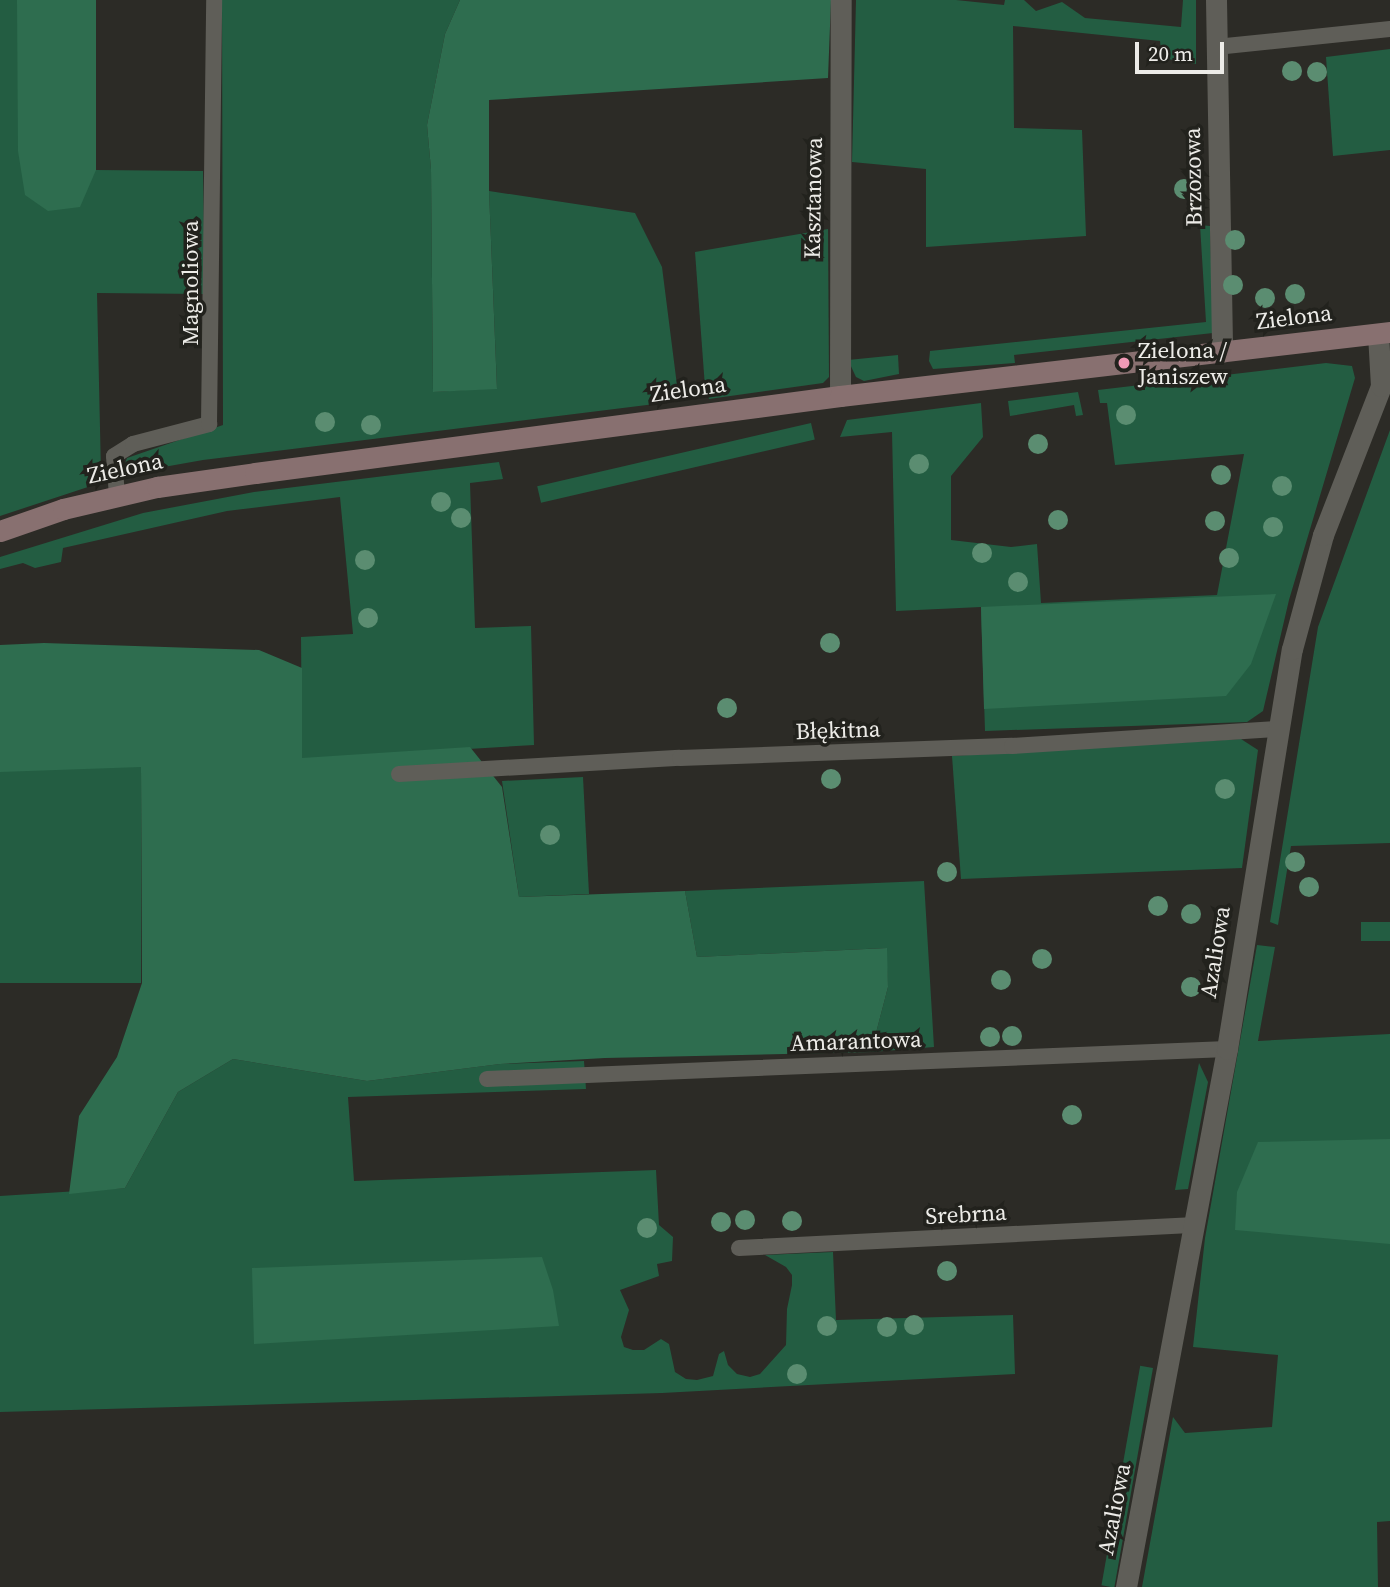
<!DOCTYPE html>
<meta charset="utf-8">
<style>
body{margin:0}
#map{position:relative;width:1390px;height:1587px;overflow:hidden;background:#2c2b26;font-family:"Source Serif 4",serif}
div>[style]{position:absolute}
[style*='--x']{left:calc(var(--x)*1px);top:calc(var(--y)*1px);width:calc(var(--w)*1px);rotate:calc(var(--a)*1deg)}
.green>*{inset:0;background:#235d42;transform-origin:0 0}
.forest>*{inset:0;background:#2e6d4f}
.lane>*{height:16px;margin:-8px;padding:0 8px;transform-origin:8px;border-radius:8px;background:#5f5e58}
.street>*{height:21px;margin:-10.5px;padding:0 10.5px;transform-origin:10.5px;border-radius:10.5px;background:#5f5e58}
.secondary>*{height:21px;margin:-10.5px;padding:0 10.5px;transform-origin:10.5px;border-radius:10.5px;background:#887070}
.trees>*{width:20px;height:20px;margin:-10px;border-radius:50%;background:#5b8d71}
.dots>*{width:19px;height:19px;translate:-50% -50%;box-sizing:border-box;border:4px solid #22221d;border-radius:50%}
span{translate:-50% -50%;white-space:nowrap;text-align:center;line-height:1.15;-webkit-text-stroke:7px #22221d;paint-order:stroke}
.street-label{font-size:23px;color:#edece8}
.poi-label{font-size:23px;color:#edece8}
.left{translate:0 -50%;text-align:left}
.scale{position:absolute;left:1135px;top:42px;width:89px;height:32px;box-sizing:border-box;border:4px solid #edece8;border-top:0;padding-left:9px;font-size:21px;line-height:24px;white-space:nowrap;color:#edece8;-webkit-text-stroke:5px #22221d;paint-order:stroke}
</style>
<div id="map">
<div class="green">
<div style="clip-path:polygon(0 0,96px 0,96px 170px,203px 171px,205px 294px,97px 293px,101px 473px,91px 486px,0 516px)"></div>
<div style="clip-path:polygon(222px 0,460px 0,445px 34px,427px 125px,431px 169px,433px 392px,497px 388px,489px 191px,635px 213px,662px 267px,679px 401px,203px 460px,130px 473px,123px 469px,127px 458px,223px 425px)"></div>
<div style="clip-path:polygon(856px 0,956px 0,1004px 5px,1005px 0,1024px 0,1036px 11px,1062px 2px,1085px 18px,1181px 27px,1183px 0,1196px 0,1196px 64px,1162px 58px,1160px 41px,1013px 26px,1014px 128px,1082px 130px,1086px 236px,926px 247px,926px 169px,852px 162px)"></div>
<div style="clip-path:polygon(1390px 49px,1390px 150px,1333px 156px,1326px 57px)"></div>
<div style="clip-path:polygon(1200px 225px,1210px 226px,1213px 333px,1014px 355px,1015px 363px,933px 369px,929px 361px,930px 351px,1206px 322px)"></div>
<div style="clip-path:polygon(828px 229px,829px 377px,823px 383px,709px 399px,705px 387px,695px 252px)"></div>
<div style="clip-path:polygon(898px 355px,899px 374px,864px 381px,856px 377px,848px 360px)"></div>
<div style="clip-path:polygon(1326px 363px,1352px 366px,1355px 378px,1289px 600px,1263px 711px,1247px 722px,985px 731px,981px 607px,896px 611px,892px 432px,840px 437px,847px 420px,981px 403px,983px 437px,951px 476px,951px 540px,1011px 547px,1037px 544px,1041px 603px,1217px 595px,1244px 454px,1115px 465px,1107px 403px,1100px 403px,1098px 390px)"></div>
<div style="clip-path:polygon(1078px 392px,1083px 415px,1076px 416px,1074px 405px,1010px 416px,1008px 401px)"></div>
<div style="left:811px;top:423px;width:17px;height:281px;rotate:77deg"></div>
<div style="clip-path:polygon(1390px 430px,1390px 843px,1291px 846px,1278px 925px,1270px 922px,1318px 627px)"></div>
<div style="clip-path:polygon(499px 462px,503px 479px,470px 483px,475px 628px,531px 626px,534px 745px,302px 759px,301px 637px,353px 634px,340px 497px,227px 511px,63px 548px,61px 562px,35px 568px,23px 563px,0 569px,0 557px,143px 513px,254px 492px)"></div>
<div style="clip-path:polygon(1241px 739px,1258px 750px,1242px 868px,961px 879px,952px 756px)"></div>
<div style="left:141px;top:767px;width:216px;height:141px;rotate:90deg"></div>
<div style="clip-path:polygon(583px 777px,589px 894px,519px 897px,502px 781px)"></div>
<div style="clip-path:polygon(924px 881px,934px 1047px,871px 1052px,888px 987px,886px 948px,697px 957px,685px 891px)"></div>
<div style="left:1390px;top:922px;width:19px;height:29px;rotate:90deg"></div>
<div style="clip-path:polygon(1257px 945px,1275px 947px,1258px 1041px,1390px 1034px,1390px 1521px,1377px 1522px,1378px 1587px,1142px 1587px,1173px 1417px,1185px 1433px,1272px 1427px,1278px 1355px,1193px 1347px,1205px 1238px)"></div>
<div style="clip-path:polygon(233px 1059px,367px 1081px,500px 1064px,584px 1061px,586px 1089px,348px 1097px,354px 1181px,656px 1170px,659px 1225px,673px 1237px,672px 1261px,657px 1264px,659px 1276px,620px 1290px,629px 1310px,621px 1337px,624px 1347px,633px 1350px,644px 1350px,661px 1339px,669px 1344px,675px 1372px,686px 1379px,697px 1380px,713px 1376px,719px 1354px,724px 1351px,728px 1365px,737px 1374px,750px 1377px,760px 1374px,786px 1345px,787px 1309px,792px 1285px,792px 1275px,786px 1267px,765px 1255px,833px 1252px,836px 1320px,1013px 1315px,1015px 1374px,662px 1393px,0 1412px,0 1196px,125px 1188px,178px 1092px)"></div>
<div style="clip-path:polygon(1199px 1063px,1208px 1082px,1188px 1189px,1175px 1190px)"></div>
<div style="left:1153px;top:1368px;width:223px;height:13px;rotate:100deg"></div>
</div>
<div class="forest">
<div style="clip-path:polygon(17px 0,96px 0,96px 170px,80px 207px,48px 211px,25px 195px,18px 151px)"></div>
<div style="clip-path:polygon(460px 0,831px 0,828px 78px,489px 100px,489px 191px,497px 389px,433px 392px,431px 169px,427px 125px,445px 34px)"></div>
<div style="clip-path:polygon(1276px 594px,1251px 664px,1226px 696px,984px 709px,981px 607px)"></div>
<div style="clip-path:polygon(44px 643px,259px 650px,302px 668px,302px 758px,470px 747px,502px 787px,519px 897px,685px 891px,697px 957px,887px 948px,888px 987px,871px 1052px,605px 1058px,500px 1064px,367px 1081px,233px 1059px,178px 1092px,125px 1188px,69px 1194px,79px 1116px,117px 1057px,142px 983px,141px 767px,0 772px,0 645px)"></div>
<div style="clip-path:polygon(1390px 1139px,1390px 1244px,1235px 1230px,1237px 1192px,1258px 1142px)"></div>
<div style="clip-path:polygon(542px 1257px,553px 1290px,559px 1326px,254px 1344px,252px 1268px)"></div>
</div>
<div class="lane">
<div style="--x:1216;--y:47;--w:175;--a:-5.9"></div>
<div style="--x:117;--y:496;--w:40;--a:-94.3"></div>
<div style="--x:114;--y:456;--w:22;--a:-32"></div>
<div style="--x:133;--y:444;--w:79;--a:-14.7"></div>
<div style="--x:209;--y:424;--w:424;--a:-89.3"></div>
<div style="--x:399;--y:774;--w:281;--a:-3.3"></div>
<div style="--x:680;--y:758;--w:332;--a:-2.1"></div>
<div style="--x:1012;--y:746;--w:267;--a:-3.7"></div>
<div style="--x:487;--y:1079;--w:741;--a:-2.32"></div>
<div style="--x:739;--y:1248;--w:457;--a:-2.9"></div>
</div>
<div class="street">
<div style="--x:1216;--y:0;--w:352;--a:89"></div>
<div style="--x:840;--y:396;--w:396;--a:-89.9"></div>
<div style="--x:1126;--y:1587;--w:547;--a:-79.37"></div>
<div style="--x:1227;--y:1049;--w:405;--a:-80.8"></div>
<div style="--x:1292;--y:649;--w:118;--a:-74.8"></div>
<div style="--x:1323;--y:535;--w:160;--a:-68.7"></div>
<div style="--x:1381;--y:386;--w:52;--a:-93.3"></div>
</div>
<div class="secondary">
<div style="--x:0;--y:531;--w:67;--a:-19.2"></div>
<div style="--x:63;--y:509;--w:97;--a:-13.2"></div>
<div style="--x:157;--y:487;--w:99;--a:-8.1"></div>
<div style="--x:255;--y:473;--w:590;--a:-7.5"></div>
<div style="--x:840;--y:396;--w:554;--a:-6.64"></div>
</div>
<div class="trees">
<div style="left:1292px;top:71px"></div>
<div style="left:1317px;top:72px"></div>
<div style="left:1184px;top:189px"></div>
<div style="left:1235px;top:240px"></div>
<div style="left:1233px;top:285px"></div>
<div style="left:1295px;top:294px"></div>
<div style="left:1265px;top:298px"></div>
<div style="left:1126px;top:415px"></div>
<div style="left:325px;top:422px"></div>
<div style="left:371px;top:425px"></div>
<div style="left:1038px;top:444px"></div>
<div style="left:919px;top:464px"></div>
<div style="left:1221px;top:475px"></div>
<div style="left:1282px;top:486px"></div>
<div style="left:441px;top:502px"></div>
<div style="left:461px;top:518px"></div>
<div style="left:1058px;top:520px"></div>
<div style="left:1215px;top:521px"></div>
<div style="left:1273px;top:527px"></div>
<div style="left:982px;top:553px"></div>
<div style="left:1229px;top:558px"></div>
<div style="left:365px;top:560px"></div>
<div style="left:1018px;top:582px"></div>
<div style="left:368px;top:618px"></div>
<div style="left:830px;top:643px"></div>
<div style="left:727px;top:708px"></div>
<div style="left:831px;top:779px"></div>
<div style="left:1225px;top:789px"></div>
<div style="left:550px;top:835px"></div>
<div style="left:1295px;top:862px"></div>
<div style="left:947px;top:872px"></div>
<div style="left:1309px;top:887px"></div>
<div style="left:1158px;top:906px"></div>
<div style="left:1191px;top:914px"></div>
<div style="left:1042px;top:959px"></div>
<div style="left:1001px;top:980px"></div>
<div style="left:1191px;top:987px"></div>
<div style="left:1012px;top:1036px"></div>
<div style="left:990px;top:1037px"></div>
<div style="left:1072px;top:1115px"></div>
<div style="left:745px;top:1220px"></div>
<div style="left:792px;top:1221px"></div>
<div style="left:721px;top:1222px"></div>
<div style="left:647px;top:1228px"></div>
<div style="left:947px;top:1271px"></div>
<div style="left:914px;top:1325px"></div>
<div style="left:827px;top:1326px"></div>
<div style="left:887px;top:1327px"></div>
<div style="left:797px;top:1374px"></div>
</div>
<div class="dots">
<div style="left:1124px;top:363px;background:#f09ab6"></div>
</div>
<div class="street-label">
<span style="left:1193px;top:177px;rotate:-91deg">Brzozowa</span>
<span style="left:813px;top:198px;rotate:-89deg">Kasztanowa</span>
<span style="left:190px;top:283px;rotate:-90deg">Magnoliowa</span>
<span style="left:1294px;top:317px;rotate:-7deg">Zielona</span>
<span style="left:688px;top:389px;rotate:-8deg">Zielona</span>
<span style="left:125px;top:468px;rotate:-12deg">Zielona</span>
<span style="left:838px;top:730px;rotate:-2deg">Błękitna</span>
<span style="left:1215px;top:952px;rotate:-81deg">Azaliowa</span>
<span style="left:856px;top:1041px;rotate:-2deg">Amarantowa</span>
<span style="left:966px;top:1214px;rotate:-3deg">Srebrna</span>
<span style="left:1114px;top:1509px;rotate:-79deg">Azaliowa</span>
</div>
<div class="poi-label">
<span class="left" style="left:1138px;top:363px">Zielona /<br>Janiszew</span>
</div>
<div class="scale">20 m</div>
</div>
